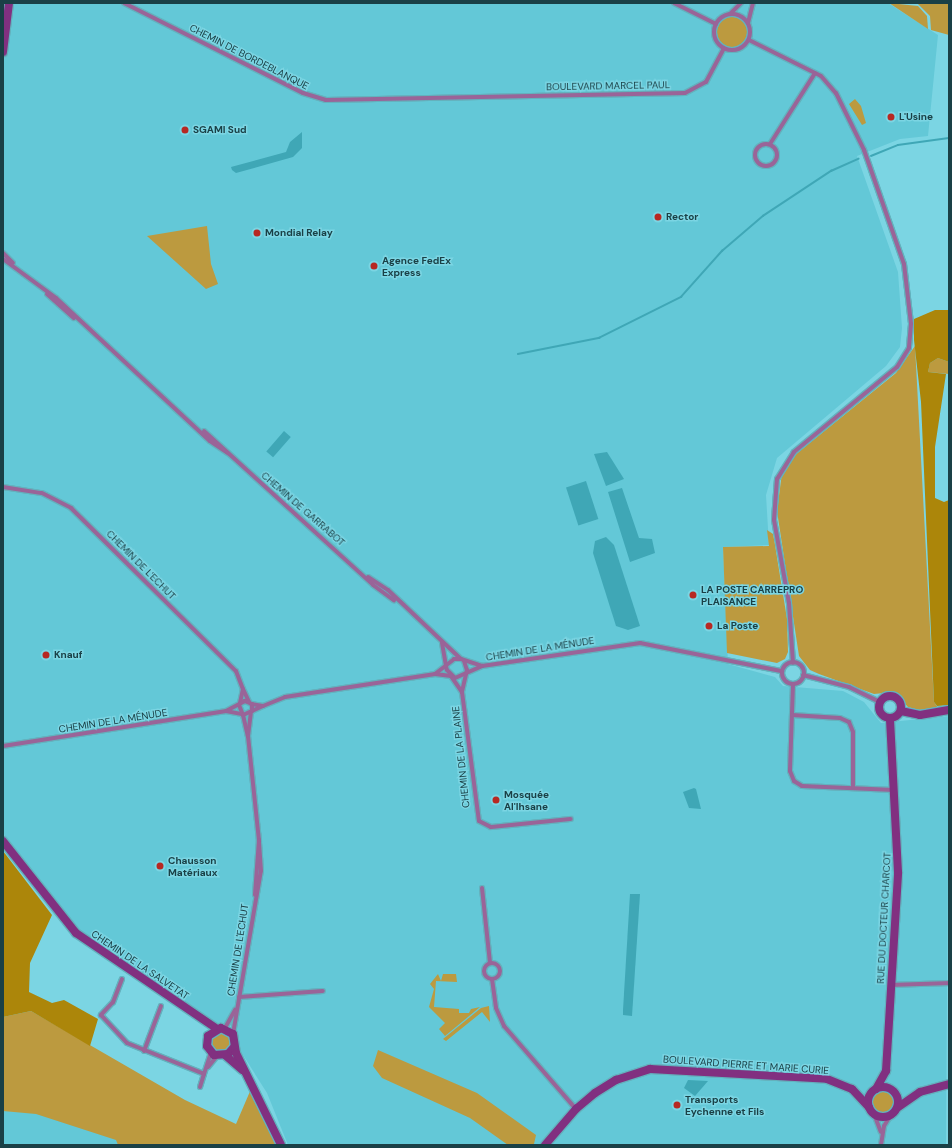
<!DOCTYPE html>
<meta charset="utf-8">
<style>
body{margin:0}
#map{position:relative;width:952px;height:1148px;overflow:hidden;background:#7bd5e3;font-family:"DM Sans",sans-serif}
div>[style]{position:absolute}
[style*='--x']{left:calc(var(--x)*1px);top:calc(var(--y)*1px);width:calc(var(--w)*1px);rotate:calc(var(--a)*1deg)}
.built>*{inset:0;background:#63c8d7}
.green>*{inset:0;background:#bc9a3f}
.round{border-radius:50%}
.forest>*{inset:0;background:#ac860a}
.water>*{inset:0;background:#3fa7b6;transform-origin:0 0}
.stream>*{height:1.5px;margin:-0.75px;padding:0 0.75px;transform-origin:0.75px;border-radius:0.75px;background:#3fa7b6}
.roads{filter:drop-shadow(1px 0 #64b1bd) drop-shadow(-1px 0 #64b1bd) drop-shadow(0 1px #64b1bd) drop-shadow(0 -1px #64b1bd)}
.street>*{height:4px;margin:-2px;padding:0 2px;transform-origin:2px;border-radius:2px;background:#9a6498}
.street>.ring{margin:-2px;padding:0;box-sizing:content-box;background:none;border:4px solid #9a6498;border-radius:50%}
.secondary>*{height:8px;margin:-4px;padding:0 4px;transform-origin:4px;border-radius:4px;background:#813080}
.secondary>.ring{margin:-4px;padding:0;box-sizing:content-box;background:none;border:8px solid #813080;border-radius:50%}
.dots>*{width:11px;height:11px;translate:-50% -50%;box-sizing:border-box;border:2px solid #7bd5e3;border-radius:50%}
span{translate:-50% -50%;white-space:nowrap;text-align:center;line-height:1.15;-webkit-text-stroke:3px #7bd5e3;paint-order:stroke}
.street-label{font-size:10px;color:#1a4046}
.poi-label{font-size:10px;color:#1a4046;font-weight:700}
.left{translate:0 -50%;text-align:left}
.frame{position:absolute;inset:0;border:4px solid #1a4046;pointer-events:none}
</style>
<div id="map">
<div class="built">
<div style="clip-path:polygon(3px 3px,888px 3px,938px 35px,928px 136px,900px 139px,857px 156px,898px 272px,902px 328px,900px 347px,886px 366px,777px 458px,766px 495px,769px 545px,723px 547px,728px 664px,775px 677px,783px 686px,843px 691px,864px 702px,881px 723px,949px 716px,946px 1145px,288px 1145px,267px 1093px,238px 1047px,236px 1032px,230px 1026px,216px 1025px,191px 1005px,78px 930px,48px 896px,3px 833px)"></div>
<div style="clip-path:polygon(3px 1061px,168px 1145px,3px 1145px)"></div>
</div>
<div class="green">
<div style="clip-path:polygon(889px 3px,918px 6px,927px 16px,928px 29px)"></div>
<div style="clip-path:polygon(917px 3px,949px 3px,949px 35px,931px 30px,930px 16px)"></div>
<div class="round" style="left:716px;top:16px;width:32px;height:32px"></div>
<div style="clip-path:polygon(844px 96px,849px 104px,855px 99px,861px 106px,866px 123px,862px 125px)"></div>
<div style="clip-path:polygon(207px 226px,211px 264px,218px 284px,206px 289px,147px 236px)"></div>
<div style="clip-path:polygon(915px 346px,934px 702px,938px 708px,919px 710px,908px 707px,894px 692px,874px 694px,819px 674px,810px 670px,799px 656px,777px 511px,782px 473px,790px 459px,896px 373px)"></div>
<div style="clip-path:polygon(938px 358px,949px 362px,949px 374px,928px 372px,930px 363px)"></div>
<div style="clip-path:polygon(767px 530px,773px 534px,775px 545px,787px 619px,788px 652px,785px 659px,777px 663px,727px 653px,723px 547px,769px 546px)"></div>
<div style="clip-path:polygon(438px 974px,441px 981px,443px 974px,456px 974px,457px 982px,436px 981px,434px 1007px,459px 1009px,459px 1013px,469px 1013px,471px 1009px,480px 1007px,445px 1036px,439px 1029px,445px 1023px,429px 1007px,434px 989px,430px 984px)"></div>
<div style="clip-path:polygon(489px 1006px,490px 1022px,482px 1012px,446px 1041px,443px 1039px,481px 1008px)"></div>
<div style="clip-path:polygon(31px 1011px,185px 1100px,236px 1124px,251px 1089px,277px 1145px,118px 1145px,116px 1140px,36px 1114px,3px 1111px,3px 1017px)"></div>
<div class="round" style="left:210px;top:1032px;width:20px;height:20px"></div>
<div style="clip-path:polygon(378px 1050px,477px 1093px,536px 1135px,534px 1144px,508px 1145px,470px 1118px,382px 1078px,373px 1066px)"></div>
<div class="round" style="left:872px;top:1090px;width:24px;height:24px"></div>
</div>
<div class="forest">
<div style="clip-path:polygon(935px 310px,949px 310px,949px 362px,938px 358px,930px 363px,928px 372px,946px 374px,935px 447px,935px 498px,944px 502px,949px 500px,949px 705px,937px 706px,934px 702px,921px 402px,914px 340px,914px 319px)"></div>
<div style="clip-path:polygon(3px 851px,52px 915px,30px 963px,29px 992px,52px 1003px,64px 1000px,98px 1019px,90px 1046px,31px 1011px,3px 1017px)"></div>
</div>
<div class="water">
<div style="clip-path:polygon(302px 132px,302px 148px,293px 157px,236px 173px,232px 170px,231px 167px,286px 152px,290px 142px)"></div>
<div style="left:284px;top:431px;width:9px;height:27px;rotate:41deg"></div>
<div style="clip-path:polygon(607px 452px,624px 479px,606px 486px,594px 454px)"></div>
<div style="left:586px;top:481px;width:40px;height:21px;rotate:72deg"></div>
<div style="clip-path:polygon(622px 488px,639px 538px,652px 539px,655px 553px,630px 562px,608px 492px)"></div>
<div style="clip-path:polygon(606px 537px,614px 545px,640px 626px,628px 630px,616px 626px,593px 553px,595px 541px)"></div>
<div style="clip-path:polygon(694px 788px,696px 789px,701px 809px,689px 808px,683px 792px)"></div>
<div style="clip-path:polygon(630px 894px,640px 894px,632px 1016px,623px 1015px,623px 1010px)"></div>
<div style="clip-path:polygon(688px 1080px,708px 1081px,695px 1096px,684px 1088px)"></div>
</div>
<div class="stream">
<div style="--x:871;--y:156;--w:29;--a:-22"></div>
<div style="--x:898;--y:145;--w:51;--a:-7.8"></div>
<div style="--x:518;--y:354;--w:83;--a:-11.2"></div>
<div style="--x:599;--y:338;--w:92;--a:-26.6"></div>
<div style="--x:681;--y:297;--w:62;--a:-48.3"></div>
<div style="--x:722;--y:251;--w:54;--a:-40.5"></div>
<div style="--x:763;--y:216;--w:82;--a:-33.5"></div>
<div style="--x:831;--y:171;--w:30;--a:-24"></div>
</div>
<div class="roads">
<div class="street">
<div style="--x:124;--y:3;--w:200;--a:26.7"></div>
<div style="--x:303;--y:93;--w:24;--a:17"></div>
<div style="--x:326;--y:100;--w:359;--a:-1.1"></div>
<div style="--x:685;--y:93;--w:24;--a:-28"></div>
<div style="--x:706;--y:82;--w:38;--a:-62"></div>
<div style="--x:674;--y:3;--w:47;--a:26.6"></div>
<div class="ring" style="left:714px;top:14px;width:32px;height:32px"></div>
<div style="--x:730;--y:14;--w:16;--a:-45"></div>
<div style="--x:748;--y:23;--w:21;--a:-76"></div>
<div style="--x:749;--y:40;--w:80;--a:26.6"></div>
<div style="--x:821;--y:76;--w:23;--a:49"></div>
<div style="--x:836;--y:93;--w:64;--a:63.8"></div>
<div style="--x:864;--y:150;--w:121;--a:70.7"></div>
<div style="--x:904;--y:264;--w:60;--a:83.3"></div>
<div style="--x:911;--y:324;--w:24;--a:95"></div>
<div style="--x:909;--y:348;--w:22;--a:122"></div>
<div style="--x:897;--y:367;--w:134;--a:140.5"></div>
<div style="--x:794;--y:452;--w:32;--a:122"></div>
<div style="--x:777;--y:479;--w:41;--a:94.2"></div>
<div style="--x:774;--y:520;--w:84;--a:79.8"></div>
<div style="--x:789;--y:603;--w:60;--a:86.2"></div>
<div class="ring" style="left:755px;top:144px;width:18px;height:18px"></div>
<div style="--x:770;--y:144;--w:84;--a:-57.6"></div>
<div style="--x:3;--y:253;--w:14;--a:45"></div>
<div style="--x:3;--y:259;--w:66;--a:36.3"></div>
<div style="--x:56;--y:298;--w:210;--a:42.9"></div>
<div style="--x:210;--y:441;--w:22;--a:34"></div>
<div style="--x:47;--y:294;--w:36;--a:42"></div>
<div style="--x:204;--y:431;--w:229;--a:42.3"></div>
<div style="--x:373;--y:585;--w:26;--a:36"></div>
<div style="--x:3;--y:487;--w:39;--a:9"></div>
<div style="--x:42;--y:493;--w:33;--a:27"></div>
<div style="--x:71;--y:508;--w:232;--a:44.7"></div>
<div style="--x:236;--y:671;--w:19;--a:69"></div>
<div style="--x:368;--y:577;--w:24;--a:33"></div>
<div style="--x:388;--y:590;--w:100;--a:43.4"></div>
<div style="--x:442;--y:643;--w:27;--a:80"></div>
<div style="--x:447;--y:670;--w:11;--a:45"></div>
<div style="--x:455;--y:678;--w:30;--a:-24"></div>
<div style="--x:482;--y:666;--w:160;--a:-8.3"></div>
<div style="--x:640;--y:643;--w:145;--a:11.2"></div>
<div style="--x:464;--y:661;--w:9;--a:72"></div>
<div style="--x:467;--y:670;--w:23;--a:103"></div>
<div style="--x:462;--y:692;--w:19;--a:-125"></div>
<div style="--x:451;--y:676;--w:16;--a:-173"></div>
<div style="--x:435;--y:674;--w:24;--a:-38"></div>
<div style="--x:454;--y:659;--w:7;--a:0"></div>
<div style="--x:461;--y:659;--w:22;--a:18"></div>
<div class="ring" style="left:782px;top:662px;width:18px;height:18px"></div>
<div style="--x:803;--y:675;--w:48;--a:14.6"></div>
<div style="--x:849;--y:687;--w:34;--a:26"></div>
<div style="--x:793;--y:684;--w:87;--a:92"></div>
<div style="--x:790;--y:771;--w:11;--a:68"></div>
<div style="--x:794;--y:781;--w:9;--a:32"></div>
<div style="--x:802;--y:786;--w:92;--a:2.5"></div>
<div style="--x:462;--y:692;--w:130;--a:82.5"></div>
<div style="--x:479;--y:821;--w:13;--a:27"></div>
<div style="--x:491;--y:827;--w:80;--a:-5.7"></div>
<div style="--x:240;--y:703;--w:14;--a:-78"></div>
<div style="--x:243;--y:689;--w:14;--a:65"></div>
<div style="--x:251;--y:704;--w:12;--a:9"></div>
<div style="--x:263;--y:706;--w:12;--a:156"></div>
<div style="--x:239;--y:705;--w:11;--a:68"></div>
<div style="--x:243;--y:715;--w:10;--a:-24"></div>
<div style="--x:252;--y:711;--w:7;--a:-90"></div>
<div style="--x:252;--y:704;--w:8;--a:-157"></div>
<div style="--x:245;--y:701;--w:21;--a:152"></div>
<div style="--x:226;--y:711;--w:15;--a:11"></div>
<div style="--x:263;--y:706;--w:24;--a:-22"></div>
<div style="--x:285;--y:697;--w:152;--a:-8.7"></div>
<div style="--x:243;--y:715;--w:22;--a:77"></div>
<div style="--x:248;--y:736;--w:23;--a:-83"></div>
<div style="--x:792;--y:715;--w:48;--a:3.6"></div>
<div style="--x:840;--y:718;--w:10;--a:24"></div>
<div style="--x:849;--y:722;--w:11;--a:68"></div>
<div style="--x:853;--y:732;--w:55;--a:90"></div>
<div style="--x:248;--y:736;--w:105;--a:84"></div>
<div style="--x:3;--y:746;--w:226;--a:-8.9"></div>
<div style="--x:482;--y:888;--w:75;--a:83.9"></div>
<div class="ring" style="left:484px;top:963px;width:12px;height:12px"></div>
<div style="--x:122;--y:979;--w:25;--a:111"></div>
<div style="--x:113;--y:1002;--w:18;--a:133"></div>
<div style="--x:101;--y:1015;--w:38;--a:47"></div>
<div style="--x:127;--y:1043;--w:83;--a:21.9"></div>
<div style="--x:204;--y:1074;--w:22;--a:-72"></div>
<div style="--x:492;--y:979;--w:29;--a:82"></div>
<div style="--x:496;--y:1008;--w:20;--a:66"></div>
<div style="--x:504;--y:1026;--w:110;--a:49.1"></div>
<div style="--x:891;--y:985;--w:58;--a:-2"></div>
<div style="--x:239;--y:997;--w:84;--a:-4.1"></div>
<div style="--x:225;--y:1028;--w:21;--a:-61"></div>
<div style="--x:233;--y:1034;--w:165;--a:-80.3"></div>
<div style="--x:261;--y:871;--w:31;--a:-94"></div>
<div style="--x:259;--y:840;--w:55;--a:94.2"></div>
<div style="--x:144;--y:1051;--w:48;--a:-69.3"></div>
<div style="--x:208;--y:1067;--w:14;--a:-51"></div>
<div style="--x:200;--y:1087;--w:14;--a:-73"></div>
<div style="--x:874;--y:1114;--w:19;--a:69"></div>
<div style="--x:881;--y:1145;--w:19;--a:-81"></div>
<div style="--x:884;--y:1126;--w:13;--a:-58"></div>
</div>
<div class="secondary">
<div style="--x:3;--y:52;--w:49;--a:-83"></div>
<div class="ring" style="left:879px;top:696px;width:14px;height:14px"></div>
<div style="--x:901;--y:711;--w:19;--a:12"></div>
<div style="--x:920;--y:715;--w:29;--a:-10"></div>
<div style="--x:3;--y:841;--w:117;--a:51.6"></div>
<div style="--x:76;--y:933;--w:169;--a:34.2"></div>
<div style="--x:234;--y:1047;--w:9;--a:131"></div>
<div style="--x:228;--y:1054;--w:14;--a:176"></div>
<div style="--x:214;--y:1055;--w:11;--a:-128"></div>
<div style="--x:207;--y:1046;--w:10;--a:-84"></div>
<div style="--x:208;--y:1036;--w:15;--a:-32"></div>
<div style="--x:221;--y:1028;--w:13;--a:27"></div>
<div style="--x:233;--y:1034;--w:19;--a:81"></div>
<div style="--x:236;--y:1053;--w:102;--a:63.9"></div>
<div style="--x:225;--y:1055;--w:23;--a:41"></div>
<div class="ring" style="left:868px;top:1087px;width:22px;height:22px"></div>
<div style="--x:876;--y:1089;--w:21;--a:-61"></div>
<div style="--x:886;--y:1071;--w:199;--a:-86.5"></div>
<div style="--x:898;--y:872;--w:153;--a:-93"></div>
<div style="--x:897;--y:1108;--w:28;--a:-35"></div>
<div style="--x:920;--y:1092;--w:30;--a:-15"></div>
<div style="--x:545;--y:1145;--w:48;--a:-49.3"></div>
<div style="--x:576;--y:1109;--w:25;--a:-40"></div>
<div style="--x:595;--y:1093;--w:25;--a:-32"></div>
<div style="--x:616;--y:1080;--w:36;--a:-18"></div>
<div style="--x:650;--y:1069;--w:177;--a:3.2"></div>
<div style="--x:827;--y:1079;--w:27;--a:22"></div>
<div style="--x:852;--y:1089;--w:25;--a:47"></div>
</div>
</div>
<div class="dots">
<div style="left:891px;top:117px;background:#b72822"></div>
<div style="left:185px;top:130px;background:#b72822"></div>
<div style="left:658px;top:217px;background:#b72822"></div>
<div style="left:257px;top:233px;background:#b72822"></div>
<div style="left:374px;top:266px;background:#b72822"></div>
<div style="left:693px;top:595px;background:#b72822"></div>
<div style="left:709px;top:626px;background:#b72822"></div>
<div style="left:46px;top:655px;background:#b72822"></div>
<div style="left:496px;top:800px;background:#b72822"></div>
<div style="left:160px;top:866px;background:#b72822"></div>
<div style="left:677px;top:1105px;background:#b72822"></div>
</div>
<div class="street-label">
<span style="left:249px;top:57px;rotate:27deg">CHEMIN DE BORDEBLANQUE</span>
<span style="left:608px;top:86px;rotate:-1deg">BOULEVARD MARCEL PAUL</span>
<span style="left:303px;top:509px;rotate:41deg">CHEMIN DE GARRABOT</span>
<span style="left:141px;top:565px;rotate:45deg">CHEMIN DE L'ECHUT</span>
<span style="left:540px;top:649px;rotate:-9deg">CHEMIN DE LA MÉNUDE</span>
<span style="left:113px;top:721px;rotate:-9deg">CHEMIN DE LA MÉNUDE</span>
<span style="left:461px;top:757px;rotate:-96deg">CHEMIN DE LA PLAINE</span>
<span style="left:884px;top:918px;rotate:-87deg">RUE DU DOCTEUR CHARCOT</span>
<span style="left:238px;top:950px;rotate:-81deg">CHEMIN DE L'ECHUT</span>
<span style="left:140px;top:965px;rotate:34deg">CHEMIN DE LA SALVETAT</span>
<span style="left:746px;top:1065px;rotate:4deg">BOULEVARD PIERRE ET MARIE CURIE</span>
</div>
<div class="poi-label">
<span class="left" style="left:899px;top:117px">L'Usine</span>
<span class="left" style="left:193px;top:130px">SGAMI Sud</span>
<span class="left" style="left:666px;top:217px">Rector</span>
<span class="left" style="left:265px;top:233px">Mondial Relay</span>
<span class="left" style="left:382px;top:266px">Agence FedEx<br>Express</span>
<span class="left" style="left:701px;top:595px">LA POSTE CARREPRO<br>PLAISANCE</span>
<span class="left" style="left:717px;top:626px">La Poste</span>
<span class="left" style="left:54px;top:655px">Knauf</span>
<span class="left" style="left:504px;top:800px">Mosquée<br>Al'Ihsane</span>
<span class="left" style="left:168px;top:866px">Chausson<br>Matériaux</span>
<span class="left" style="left:685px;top:1105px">Transports<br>Eychenne et Fils</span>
</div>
<div class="frame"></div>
</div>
